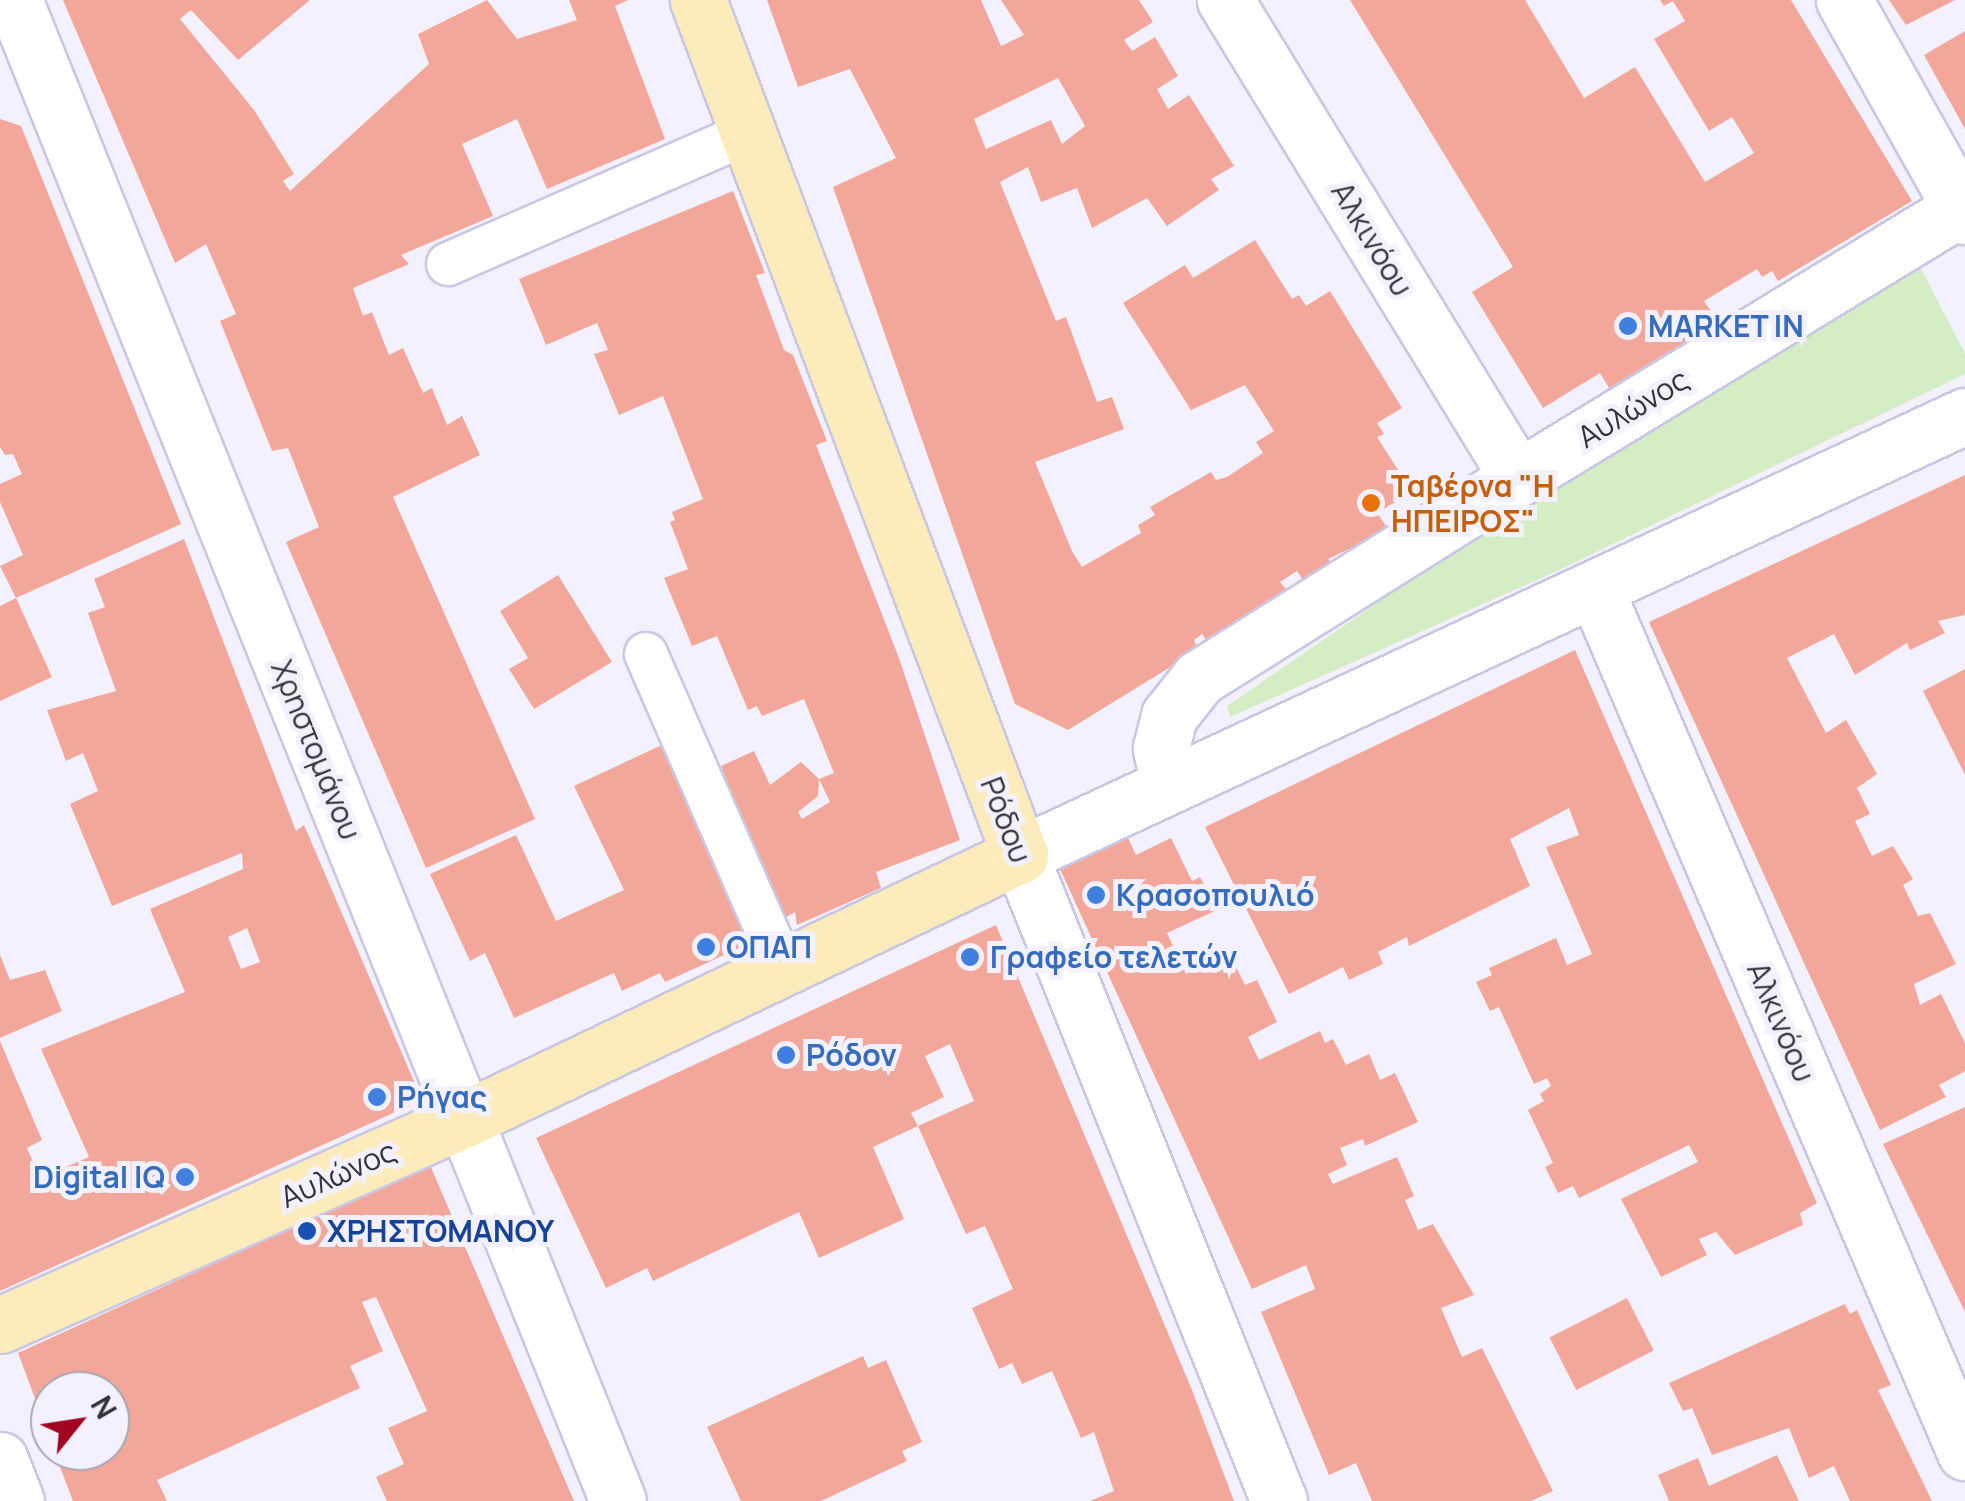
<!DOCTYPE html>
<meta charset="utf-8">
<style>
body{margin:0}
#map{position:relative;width:1965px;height:1501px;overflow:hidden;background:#f2f1fd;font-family:Manrope,sans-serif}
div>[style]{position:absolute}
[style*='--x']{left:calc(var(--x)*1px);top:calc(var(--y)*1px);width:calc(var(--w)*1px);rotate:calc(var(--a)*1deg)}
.green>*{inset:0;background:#d4edc4}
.building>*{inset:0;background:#f3a79b;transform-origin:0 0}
.roads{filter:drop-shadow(2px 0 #cac7e4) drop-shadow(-2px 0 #cac7e4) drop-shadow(0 2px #cac7e4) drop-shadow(0 -2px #cac7e4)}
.service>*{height:42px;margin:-21px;padding:0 21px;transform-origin:21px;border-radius:21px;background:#fff}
.pedestrian>*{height:55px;margin:-27.5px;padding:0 27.5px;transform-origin:27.5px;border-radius:27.5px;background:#fff}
.minor>*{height:55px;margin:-27.5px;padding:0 27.5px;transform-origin:27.5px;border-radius:27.5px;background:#fff}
.secondary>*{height:55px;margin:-27.5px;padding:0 27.5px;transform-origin:27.5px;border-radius:27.5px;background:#fdecbb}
.dots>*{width:28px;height:28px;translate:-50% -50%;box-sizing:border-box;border:5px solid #f2f1fd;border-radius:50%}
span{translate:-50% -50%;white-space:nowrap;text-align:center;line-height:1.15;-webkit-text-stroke:10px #f2f1fd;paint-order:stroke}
.street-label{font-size:30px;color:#33323d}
.shop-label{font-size:30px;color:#366cbe;font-weight:700}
.left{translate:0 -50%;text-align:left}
.right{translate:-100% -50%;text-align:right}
.food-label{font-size:30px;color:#c56008;font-weight:700}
.transit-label{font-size:30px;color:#164399;font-weight:700}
.north{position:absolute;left:30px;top:1371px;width:100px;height:100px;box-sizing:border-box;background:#f2f1fd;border:2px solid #a6a5b0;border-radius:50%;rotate:60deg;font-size:28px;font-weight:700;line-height:40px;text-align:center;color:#33323d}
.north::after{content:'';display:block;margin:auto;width:35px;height:45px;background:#a20422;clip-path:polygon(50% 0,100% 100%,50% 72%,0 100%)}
</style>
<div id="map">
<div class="green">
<div style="clip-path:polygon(1916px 259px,1965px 354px,1965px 374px,1559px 570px,1230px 717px,1227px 706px,1521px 504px)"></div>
</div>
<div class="building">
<div style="clip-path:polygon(63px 0,310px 0,238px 60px,191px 10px,180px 19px,254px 110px,294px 174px,283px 181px,290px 191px,429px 64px,418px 34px,487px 0,517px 39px,577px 20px,569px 0,628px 0,615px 6px,665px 139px,547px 189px,517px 119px,462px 144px,493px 216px,401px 255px,409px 264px,353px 288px,363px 316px,372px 312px,389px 355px,403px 348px,423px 393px,432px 388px,447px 425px,462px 416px,480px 455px,393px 497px,535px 819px,426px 868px,286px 542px,319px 527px,288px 448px,272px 451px,220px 321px,236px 314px,206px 244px,175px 263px)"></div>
<div style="clip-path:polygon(evenodd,767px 0,981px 0,1001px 46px,1024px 35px,1001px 0,1139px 0,1153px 22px,1124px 40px,1132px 51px,1155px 37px,1178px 76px,1157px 89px,1168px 109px,1189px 95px,1234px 166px,1211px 179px,1219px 190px,1167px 226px,1147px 198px,1092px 228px,1077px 188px,1041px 202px,1028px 167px,1000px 182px,1056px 321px,1066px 317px,1097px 402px,1112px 397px,1124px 429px,1035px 462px,1072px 551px,1082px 567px,1141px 533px,1138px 525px,1155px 515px,1150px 507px,1211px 472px,1216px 480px,1227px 477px,1263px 453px,1256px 442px,1274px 431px,1245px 385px,1191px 410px,1123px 303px,1185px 265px,1193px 278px,1255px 240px,1292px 299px,1299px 295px,1306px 306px,1330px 291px,1402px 408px,1377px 423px,1384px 434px,1377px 437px,1412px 492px,1377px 513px,1389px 530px,1328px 559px,1334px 565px,1305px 583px,1297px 571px,1280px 582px,1286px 589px,1207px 641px,1202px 634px,1194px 640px,1198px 650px,1068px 730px,1015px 704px,833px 187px,896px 158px,850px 69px,798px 87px,767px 0,1058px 78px,1085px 126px,1062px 144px,1051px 120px,986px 149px,974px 119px,1058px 78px)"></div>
<div style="clip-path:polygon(1350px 0,1525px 0,1584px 98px,1635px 67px,1705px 182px,1754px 153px,1732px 117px,1709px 131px,1654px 39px,1685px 21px,1673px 1px,1664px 6px,1660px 0,1791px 0,1912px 201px,1778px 281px,1772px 271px,1762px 277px,1757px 269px,1704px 301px,1718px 322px,1609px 388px,1600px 373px,1543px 408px,1472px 292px,1513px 267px)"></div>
<div style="clip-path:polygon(1889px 0,1955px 0,1906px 25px)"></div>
<div style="clip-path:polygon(1965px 31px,1965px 129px,1924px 55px)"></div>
<div style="clip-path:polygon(0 119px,21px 126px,181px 524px,16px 598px,0 566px,23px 555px,0 502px,0 484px,22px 474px,13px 454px,5px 455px,0 447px)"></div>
<div style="clip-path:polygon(733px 191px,765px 273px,756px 275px,784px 350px,793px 355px,827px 441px,816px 445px,899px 658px,960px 840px,876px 872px,881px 888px,797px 925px,795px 912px,783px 919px,721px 766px,754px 751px,770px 785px,801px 762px,819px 779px,818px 796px,798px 812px,802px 819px,830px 802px,819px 779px,834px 773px,804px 699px,762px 716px,757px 706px,748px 710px,717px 636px,692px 646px,664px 578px,688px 569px,670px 522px,675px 520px,672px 512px,703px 499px,663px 396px,619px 415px,594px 354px,608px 350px,597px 323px,546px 345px,519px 279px)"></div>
<div style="clip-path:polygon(1965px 475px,1965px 615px,1938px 621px,1945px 633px,1910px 650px,1907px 643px,1855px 675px,1834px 634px,1787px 658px,1826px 733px,1846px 720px,1877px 774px,1857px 788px,1870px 814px,1855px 821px,1872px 856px,1893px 846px,1913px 879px,1903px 885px,1918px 916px,1930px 913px,1956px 964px,1914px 984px,1920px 1005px,1941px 994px,1965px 1043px,1965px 1071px,1939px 1085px,1946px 1097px,1880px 1130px,1649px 622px)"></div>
<div style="clip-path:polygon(evenodd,184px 539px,296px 831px,304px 825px,422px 1100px,0 1291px,0 1041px,42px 1140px,27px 1148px,40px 1178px,89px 1157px,41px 1049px,185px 992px,150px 909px,243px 869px,242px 853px,112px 906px,70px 804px,98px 791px,83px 753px,66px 761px,47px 710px,116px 691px,88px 613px,105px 607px,94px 579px,184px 539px,247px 928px,260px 962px,241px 969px,228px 937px,247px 928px)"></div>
<div style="clip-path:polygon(558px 575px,612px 662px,534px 709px,509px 669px,528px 658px,500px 611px)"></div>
<div style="clip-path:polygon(16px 598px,52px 677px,0 701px,0 606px)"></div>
<div style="clip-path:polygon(1575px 650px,1817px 1203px,1800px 1213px,1803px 1225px,1735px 1255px,1716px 1232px,1699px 1239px,1707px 1255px,1661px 1277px,1621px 1199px,1698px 1162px,1689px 1145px,1579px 1198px,1573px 1186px,1558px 1193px,1545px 1167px,1553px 1163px,1528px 1110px,1544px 1101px,1540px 1094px,1551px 1086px,1547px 1078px,1534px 1084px,1499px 1007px,1490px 1011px,1476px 982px,1492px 975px,1489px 968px,1556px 938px,1567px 965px,1592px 954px,1546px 847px,1579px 835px,1569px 808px,1510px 839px,1530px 886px,1409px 946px,1407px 937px,1378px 952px,1383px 964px,1349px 980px,1343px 967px,1289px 994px,1205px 827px)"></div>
<div style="clip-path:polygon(1965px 669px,1965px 775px,1923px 691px)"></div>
<div style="clip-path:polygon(664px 744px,755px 941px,665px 982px,660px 973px,622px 991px,614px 973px,514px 1018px,485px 953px,470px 961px,430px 874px,516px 835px,556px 921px,624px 890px,574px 786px)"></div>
<div style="clip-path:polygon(1128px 838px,1136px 855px,1171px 838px,1192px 881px,1200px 877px,1217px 910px,1167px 933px,1186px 974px,1229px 953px,1245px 985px,1257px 980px,1277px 1022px,1248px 1037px,1259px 1060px,1320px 1031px,1325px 1043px,1333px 1039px,1346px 1065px,1369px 1054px,1380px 1080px,1395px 1073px,1418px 1122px,1365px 1146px,1363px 1139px,1340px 1148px,1347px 1165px,1328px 1174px,1333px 1184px,1397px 1157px,1414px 1196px,1405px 1200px,1418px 1230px,1433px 1224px,1474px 1295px,1441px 1308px,1462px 1357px,1482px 1348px,1553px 1491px,1531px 1501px,1372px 1501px,1356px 1463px,1329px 1475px,1261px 1312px,1315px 1289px,1306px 1265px,1252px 1289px,1060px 869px)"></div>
<div style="clip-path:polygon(996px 925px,1192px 1390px,1234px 1501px,1090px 1501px,1114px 1491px,1094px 1432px,1081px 1438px,1052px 1371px,1022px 1384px,1012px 1363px,999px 1369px,972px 1308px,1013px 1289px,985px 1226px,966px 1234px,918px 1126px,974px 1101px,950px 1044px,925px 1056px,944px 1097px,911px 1113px,918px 1126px,873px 1147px,904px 1219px,819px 1258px,799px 1212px,653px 1281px,647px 1268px,606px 1288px,536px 1138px)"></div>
<div style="clip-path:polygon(0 955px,10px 980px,45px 970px,62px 1011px,0 1038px)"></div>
<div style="clip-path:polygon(1965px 1107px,1965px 1312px,1883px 1144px)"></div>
<div style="clip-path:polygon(430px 1165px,574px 1501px,387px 1501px,376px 1477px,404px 1464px,388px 1428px,427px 1411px,376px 1297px,362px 1302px,383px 1351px,350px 1366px,360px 1388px,157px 1480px,167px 1501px,73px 1501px,54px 1451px,110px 1451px,110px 1391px,50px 1391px,50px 1438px,18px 1353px)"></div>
<div style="left:1627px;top:1298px;width:59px;height:87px;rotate:63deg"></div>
<div style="clip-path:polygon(1845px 1304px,1850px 1314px,1857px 1310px,1891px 1385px,1878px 1390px,1932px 1501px,1850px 1501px,1834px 1466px,1809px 1478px,1789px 1428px,1712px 1455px,1692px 1408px,1683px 1411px,1669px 1383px)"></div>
<div style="clip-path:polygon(863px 1356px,868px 1368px,886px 1360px,922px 1442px,902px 1451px,907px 1461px,821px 1501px,741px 1501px,707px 1427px)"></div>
<div style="clip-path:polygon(1777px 1455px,1799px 1501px,1669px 1501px,1658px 1475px,1698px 1458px,1709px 1486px)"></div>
</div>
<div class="roads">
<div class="service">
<div style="--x:448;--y:264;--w:325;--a:-23.6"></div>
<div style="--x:646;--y:654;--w:345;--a:66.4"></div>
</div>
<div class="pedestrian">
<div style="--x:1518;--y:478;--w:519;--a:-31.36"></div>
</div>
<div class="minor">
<div style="--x:14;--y:0;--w:1618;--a:68.08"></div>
<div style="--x:1844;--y:0;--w:248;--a:60.7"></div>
<div style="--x:1596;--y:591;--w:937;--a:66.8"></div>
<div style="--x:1169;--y:784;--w:37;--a:-103"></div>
<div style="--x:1161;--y:748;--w:33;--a:-76"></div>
<div style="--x:1169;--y:716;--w:48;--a:-51.7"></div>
<div style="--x:1199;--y:678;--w:377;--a:-32.1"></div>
<div style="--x:1518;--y:478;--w:561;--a:-121.51"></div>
<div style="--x:0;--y:1460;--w:44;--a:68.7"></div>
<div style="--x:1279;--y:1501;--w:696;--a:-111.85"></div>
<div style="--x:1020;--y:855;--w:1042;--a:-24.92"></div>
</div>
<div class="secondary">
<div style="--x:0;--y:1325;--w:509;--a:-23.89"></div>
<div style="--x:465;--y:1119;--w:615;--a:-25.44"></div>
<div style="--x:1020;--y:855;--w:914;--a:-110.64"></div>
</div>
</div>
<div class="dots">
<div style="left:1628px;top:326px;background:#3f7fe0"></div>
<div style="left:1371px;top:503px;background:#e8710a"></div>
<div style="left:1096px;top:895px;background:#3f7fe0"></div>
<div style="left:706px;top:947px;background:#3f7fe0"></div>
<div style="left:970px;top:957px;background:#3f7fe0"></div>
<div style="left:786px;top:1055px;background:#3f7fe0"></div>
<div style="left:377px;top:1097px;background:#3f7fe0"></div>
<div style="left:185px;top:1177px;background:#3f7fe0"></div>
<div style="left:307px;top:1231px;background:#1a4fb4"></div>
</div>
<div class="street-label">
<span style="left:1372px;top:239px;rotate:59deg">Αλκινόου</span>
<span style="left:1633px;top:408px;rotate:-31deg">Αυλώνος</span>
<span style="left:316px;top:750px;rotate:68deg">Χρηστομάνου</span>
<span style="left:1006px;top:820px;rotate:69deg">Ρόδου</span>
<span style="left:1781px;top:1022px;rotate:67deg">Αλκινόου</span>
<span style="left:338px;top:1174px;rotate:-24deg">Αυλώνος</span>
</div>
<div class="shop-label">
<span class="left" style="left:1648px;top:326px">MARKET IN</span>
<span class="left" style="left:1116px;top:895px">Κρασοπουλιό</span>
<span class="left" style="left:726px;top:947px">ΟΠΑΠ</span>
<span class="left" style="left:990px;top:957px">Γραφείο τελετών</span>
<span class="left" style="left:806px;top:1055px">Ρόδον</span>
<span class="left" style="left:397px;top:1097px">Ρήγας</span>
<span class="right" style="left:165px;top:1177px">Digital IQ</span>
</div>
<div class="food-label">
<span class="left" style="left:1391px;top:503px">Ταβέρνα "Η<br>ΗΠΕΙΡΟΣ"</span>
</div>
<div class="transit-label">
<span class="left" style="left:327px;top:1231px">ΧΡΗΣΤΟΜΑΝΟΥ</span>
</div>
<div class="north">N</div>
</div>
